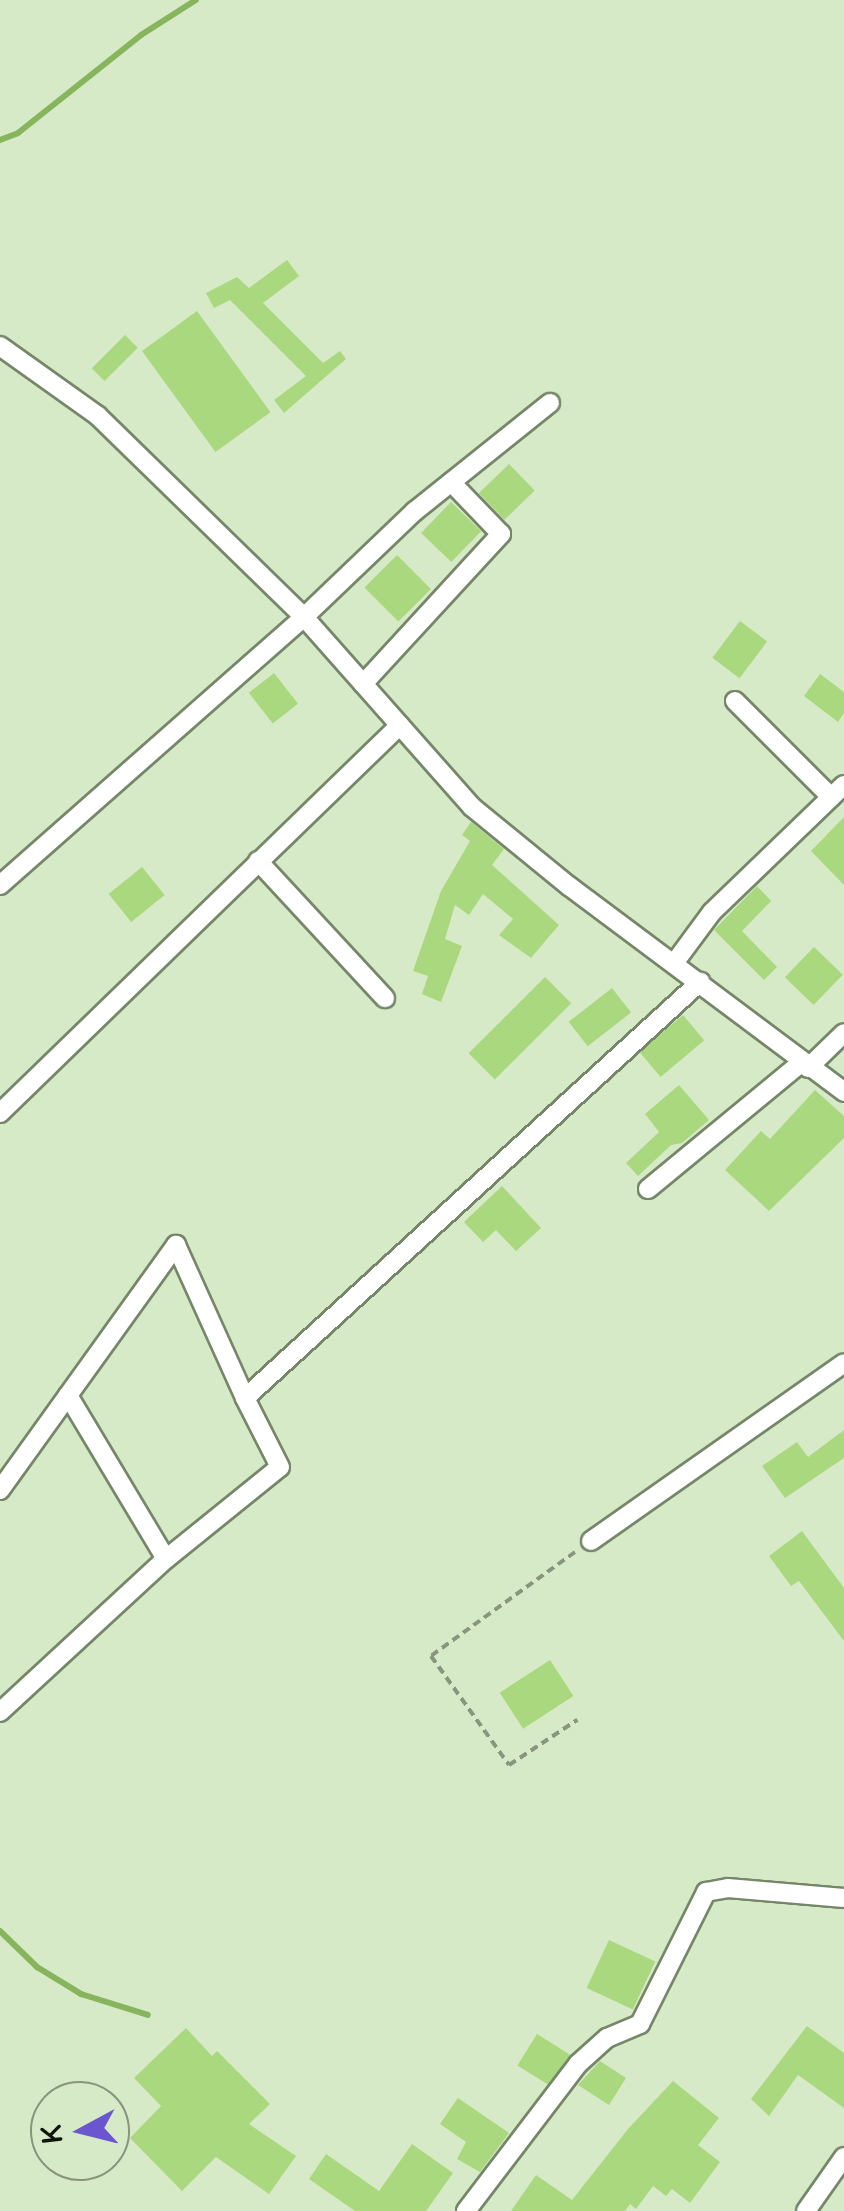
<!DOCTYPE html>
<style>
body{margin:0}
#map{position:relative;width:844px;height:2211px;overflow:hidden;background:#d7eac8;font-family:"Varela Round",sans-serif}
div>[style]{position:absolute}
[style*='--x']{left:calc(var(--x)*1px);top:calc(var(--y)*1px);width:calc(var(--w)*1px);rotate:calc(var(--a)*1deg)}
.stream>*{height:6px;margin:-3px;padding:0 3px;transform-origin:3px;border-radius:3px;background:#87b55d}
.building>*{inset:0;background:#a9d87f;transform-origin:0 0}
.path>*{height:4px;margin-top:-2px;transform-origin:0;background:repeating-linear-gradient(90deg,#88967d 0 8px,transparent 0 13px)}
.roads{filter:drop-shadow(2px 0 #768769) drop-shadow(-2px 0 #768769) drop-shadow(0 2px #768769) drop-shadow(0 -2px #768769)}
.street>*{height:18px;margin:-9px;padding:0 9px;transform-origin:9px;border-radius:9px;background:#fff}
span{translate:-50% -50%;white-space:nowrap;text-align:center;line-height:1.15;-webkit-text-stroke:8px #d7eac8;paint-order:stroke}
.north{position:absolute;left:30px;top:2081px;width:100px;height:100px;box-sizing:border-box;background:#d7eac8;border:2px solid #87957c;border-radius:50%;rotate:263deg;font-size:28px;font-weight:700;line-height:40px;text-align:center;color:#0f1509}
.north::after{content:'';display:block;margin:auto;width:35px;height:45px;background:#6c56d0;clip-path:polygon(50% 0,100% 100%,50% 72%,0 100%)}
</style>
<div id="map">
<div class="stream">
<div style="--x:0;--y:140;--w:19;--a:-21"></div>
<div style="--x:18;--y:133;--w:157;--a:-38.5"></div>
<div style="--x:141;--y:35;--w:65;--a:-32.5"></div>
<div style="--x:0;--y:1931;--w:52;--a:44.2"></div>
<div style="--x:37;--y:1967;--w:52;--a:31.5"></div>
<div style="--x:81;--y:1994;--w:70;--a:17.4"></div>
</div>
<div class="building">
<div style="clip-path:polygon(287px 260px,299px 276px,263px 303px,323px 363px,340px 351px,346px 359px,284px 413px,274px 400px,306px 376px,230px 300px,214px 308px,206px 293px,237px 277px,249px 288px)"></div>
<div style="left:197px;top:311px;width:125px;height:68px;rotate:54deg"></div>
<div style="left:125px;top:335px;width:18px;height:47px;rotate:45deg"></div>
<div style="left:509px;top:464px;width:37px;height:42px;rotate:46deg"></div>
<div style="left:451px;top:502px;width:42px;height:43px;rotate:44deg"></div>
<div style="left:397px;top:555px;width:48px;height:46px;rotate:45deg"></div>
<div style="left:740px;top:621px;width:34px;height:46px;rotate:37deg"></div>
<div style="left:274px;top:673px;width:39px;height:32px;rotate:52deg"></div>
<div style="clip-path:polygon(820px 674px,844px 692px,844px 713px,838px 722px,804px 696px)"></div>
<div style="clip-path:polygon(844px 817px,844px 885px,811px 851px)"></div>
<div style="clip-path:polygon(471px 822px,504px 849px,492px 865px,559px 925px,531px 958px,499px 935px,513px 919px,483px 894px,469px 915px,455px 905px,445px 939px,462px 946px,441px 1002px,422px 994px,428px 976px,413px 971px,441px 891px,470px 841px,462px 835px)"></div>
<div style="left:142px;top:867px;width:36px;height:43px;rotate:51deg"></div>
<div style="clip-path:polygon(757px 886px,771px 901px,742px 931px,777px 967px,764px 980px,714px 930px)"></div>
<div style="left:814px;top:947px;width:40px;height:42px;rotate:44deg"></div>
<div style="left:545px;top:977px;width:37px;height:108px;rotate:45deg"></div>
<div style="left:612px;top:988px;width:31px;height:55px;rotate:52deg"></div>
<div style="left:683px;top:1015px;width:33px;height:57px;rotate:50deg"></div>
<div style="clip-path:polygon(679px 1085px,709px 1120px,682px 1143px,671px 1145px,638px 1176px,626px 1163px,659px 1132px,645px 1114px)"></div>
<div style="clip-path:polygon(815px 1090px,844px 1116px,844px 1138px,769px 1211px,725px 1170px,761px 1131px,770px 1139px)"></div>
<div style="clip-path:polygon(502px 1186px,541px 1228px,516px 1251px,496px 1230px,483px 1242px,464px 1222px)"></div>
<div style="clip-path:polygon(844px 1430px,844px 1458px,785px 1498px,762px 1466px,797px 1442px,808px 1457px)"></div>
<div style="clip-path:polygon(802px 1531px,844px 1588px,844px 1641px,799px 1581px,791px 1586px,769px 1556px)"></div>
<div style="left:550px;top:1660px;width:43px;height:60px;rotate:57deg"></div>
<div style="left:609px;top:1940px;width:51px;height:53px;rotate:25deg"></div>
<div style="clip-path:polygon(807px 2026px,844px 2053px,844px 2108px,798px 2075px,769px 2116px,751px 2099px)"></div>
<div style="clip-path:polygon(186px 2028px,212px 2056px,217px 2051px,270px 2104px,249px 2124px,296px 2156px,269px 2194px,216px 2157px,182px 2191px,130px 2138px,161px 2106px,134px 2078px)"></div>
<div style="left:537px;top:2034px;width:39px;height:37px;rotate:32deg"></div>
<div style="clip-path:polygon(600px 2061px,626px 2078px,609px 2105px,578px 2085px)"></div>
<div style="clip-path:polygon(673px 2081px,719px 2118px,698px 2145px,720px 2162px,690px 2203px,672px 2189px,666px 2196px,653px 2186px,636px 2209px,630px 2204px,625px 2211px,511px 2211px,536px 2175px,572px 2200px,628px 2129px)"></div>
<div style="clip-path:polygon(458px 2098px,509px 2133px,480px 2172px,457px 2159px,466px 2142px,440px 2124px)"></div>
<div style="clip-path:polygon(412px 2144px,453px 2173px,426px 2211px,355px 2211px,309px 2179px,326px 2154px,379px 2191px)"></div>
</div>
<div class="path">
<div style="--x:575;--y:1552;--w:178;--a:144.2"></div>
<div style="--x:431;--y:1656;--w:134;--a:54.4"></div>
<div style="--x:509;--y:1765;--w:82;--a:-33.5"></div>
</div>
<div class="roads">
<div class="street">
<div style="--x:0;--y:346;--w:120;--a:35.5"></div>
<div style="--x:98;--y:416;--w:288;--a:44.3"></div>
<div style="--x:304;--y:617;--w:254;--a:48.5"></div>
<div style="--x:472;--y:807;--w:125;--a:39.2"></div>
<div style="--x:569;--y:886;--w:344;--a:36.8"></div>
<div style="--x:363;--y:684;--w:204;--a:-47.4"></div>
<div style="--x:501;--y:534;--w:72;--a:-133.9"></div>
<div style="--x:735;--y:701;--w:136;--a:45"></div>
<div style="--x:258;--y:861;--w:187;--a:47.2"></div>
<div style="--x:0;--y:885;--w:405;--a:-41.4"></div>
<div style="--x:304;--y:617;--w:153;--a:-43.7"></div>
<div style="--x:415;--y:511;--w:173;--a:-38.7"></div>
<div style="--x:675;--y:962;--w:62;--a:-53.5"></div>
<div style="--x:712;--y:912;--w:183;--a:-43.9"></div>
<div style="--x:808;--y:1068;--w:50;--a:-44.2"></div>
<div style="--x:0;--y:1113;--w:557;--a:-44.13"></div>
<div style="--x:648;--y:1189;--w:198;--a:-39.5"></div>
<div style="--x:0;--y:1490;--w:302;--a:-54.3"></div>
<div style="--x:176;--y:1245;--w:168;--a:65.7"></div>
<div style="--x:245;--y:1398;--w:617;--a:-42.44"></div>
<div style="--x:591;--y:1541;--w:309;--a:-35.1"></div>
<div style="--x:166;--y:1559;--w:146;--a:-38.9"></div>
<div style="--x:280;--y:1467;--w:77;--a:-116.9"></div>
<div style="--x:0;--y:1712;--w:226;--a:-42.7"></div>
<div style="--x:166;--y:1559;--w:191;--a:-120.9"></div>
<div style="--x:466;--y:2211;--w:185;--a:-52.7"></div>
<div style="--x:578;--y:2064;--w:39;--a:-42"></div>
<div style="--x:607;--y:2038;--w:36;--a:-23"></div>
<div style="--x:640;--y:2024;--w:148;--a:-63.4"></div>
<div style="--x:706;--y:1892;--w:22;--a:-10"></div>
<div style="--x:728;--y:1888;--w:116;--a:4.9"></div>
<div style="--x:806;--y:2211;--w:66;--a:-54.9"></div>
</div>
</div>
<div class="north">K</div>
</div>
